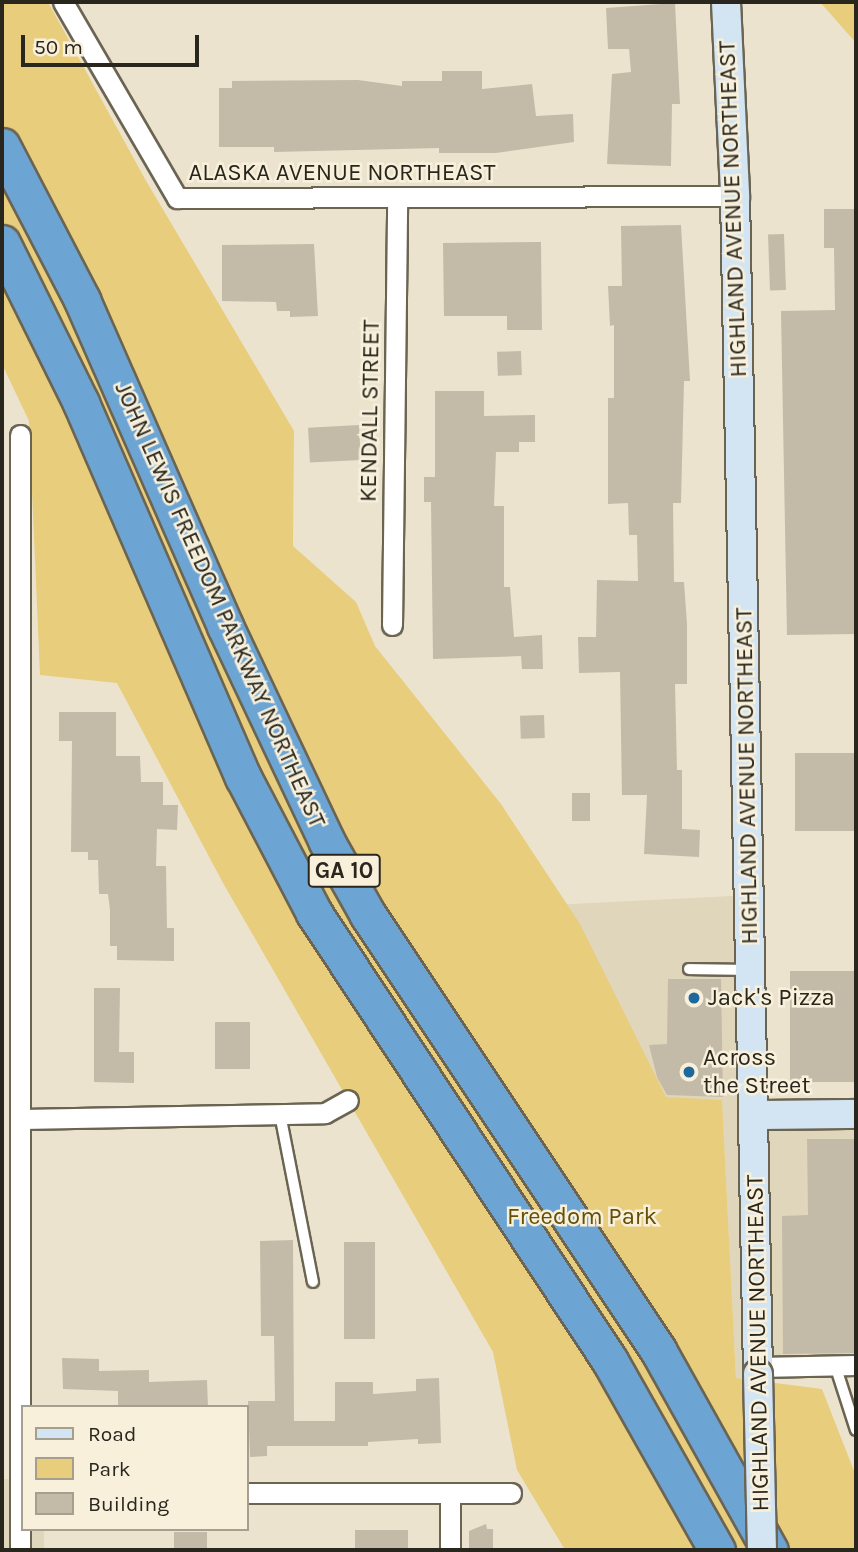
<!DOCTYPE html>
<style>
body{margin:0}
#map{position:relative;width:858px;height:1552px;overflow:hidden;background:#ebe3ce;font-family:Karla,sans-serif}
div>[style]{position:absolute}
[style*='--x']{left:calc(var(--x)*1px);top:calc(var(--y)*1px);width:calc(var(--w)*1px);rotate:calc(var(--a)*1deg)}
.built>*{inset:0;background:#e0d6bb}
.green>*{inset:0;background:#e8cd7d}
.building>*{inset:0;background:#c3bba7;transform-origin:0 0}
.roads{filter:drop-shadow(2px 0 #6b6452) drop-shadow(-2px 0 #6b6452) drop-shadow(0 2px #6b6452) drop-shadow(0 -2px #6b6452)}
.lane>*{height:10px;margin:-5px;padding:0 5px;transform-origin:5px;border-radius:5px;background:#fff}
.street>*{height:19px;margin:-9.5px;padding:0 9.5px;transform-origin:9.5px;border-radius:9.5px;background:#fff}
.secondary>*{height:28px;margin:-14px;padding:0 14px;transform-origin:14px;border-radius:14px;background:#d3e4f2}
.highway>*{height:35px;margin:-17.5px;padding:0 17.5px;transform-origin:17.5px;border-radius:17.5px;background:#6ca5d4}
.bridges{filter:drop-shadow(2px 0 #6b6452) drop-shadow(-2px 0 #6b6452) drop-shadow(0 2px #6b6452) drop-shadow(0 -2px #6b6452)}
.secondary-bridge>*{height:28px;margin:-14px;padding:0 14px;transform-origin:14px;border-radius:14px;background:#d3e4f2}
.dots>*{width:19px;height:19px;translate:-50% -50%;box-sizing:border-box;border:4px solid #f8f0db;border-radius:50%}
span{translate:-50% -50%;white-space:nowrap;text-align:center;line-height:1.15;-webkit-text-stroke:5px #f8f0db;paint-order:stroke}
.shield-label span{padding:2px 5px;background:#f8f0db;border:2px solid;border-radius:5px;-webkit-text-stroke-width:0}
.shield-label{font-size:23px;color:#29261e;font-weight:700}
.street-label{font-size:24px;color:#29261e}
.poi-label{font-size:24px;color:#29261e}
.left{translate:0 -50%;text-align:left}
.park-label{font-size:24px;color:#634f05}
.frame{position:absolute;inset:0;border:4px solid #29261e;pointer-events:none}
.legend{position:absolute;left:21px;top:1405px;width:228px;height:126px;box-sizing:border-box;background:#f8f0db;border:2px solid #a59f8f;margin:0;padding:9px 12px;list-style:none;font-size:21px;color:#29261e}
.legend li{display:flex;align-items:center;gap:14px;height:35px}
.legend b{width:35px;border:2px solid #a59f8f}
.scale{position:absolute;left:21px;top:35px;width:178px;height:32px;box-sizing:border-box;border:4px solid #29261e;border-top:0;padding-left:9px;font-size:21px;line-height:24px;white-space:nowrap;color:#29261e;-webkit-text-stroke:5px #f8f0db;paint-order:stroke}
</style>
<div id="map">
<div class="built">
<div style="clip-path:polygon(752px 895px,758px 1124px,856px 1120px,856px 1373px,736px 1379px,722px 1101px,666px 1097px,552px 905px)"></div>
<div style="clip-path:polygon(2px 1479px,23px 1480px,23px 1529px,44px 1529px,44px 1550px,2px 1550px)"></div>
</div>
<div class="green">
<div style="clip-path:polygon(2px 2px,48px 2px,145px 179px,294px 431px,293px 546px,356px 602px,375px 646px,501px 804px,580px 924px,666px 1097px,722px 1100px,736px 1378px,822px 1389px,856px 1476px,856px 1550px,565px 1550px,517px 1470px,493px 1352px,223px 883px,117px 683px,40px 675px,29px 421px,2px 364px)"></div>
<div style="clip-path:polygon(820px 2px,856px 2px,856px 43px)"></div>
</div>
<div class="building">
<div style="clip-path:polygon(675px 3px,680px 104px,672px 104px,671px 166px,607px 164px,612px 74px,631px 72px,629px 49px,608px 49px,606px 8px)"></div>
<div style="clip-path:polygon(442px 71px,482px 71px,482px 89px,532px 84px,536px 116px,573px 114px,574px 142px,496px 153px,439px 153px,439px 148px,274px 152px,274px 147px,219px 147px,219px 88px,232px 88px,232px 81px,358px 80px,402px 86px,402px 81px,442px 81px)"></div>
<div style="clip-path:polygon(824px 209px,856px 209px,856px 634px,787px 635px,781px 311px,835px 310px,834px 248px,824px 248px)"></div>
<div style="clip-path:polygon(681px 225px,690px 381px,684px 381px,681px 503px,673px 503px,674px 582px,684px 582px,687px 624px,687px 684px,675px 684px,677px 770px,682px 770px,682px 829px,700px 830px,699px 857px,644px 854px,647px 795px,622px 795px,620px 672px,579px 673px,578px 637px,596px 637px,597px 580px,638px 581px,637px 535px,629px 535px,628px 503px,608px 504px,608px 398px,614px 398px,614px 325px,610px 326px,608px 286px,622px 286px,621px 226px)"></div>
<div style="left:784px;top:234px;width:56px;height:16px;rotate:88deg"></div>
<div style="clip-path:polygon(541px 242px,542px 330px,507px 330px,507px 316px,444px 316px,443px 243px)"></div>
<div style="clip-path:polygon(314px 244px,318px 316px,290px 317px,290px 311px,277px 311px,276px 302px,222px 301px,222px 245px)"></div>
<div style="left:521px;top:351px;width:24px;height:24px;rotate:88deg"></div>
<div style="clip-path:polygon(435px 391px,484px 391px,484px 416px,535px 415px,535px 442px,519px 442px,519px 452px,496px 452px,494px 506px,504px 506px,504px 587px,510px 587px,514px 637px,542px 635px,543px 669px,522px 669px,521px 656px,433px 659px,431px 502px,424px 502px,424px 477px,435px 477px)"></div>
<div style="left:359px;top:425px;width:35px;height:51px;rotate:87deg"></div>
<div style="clip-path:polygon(59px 712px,116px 712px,116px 756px,140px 756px,141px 782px,163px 782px,163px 805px,178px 805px,177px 830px,157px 829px,156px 866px,166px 866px,167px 928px,174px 928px,174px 961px,117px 960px,117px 946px,110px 946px,110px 910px,108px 894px,99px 894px,98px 860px,88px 860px,88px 852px,71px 852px,72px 741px,59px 741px)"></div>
<div style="left:544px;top:715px;width:23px;height:24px;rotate:88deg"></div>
<div style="left:856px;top:753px;width:78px;height:61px;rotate:90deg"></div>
<div style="left:572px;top:793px;width:18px;height:28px"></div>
<div style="left:856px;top:971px;width:111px;height:66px;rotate:90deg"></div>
<div style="clip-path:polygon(668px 979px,721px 979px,723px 1097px,667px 1095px,657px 1077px,649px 1045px,667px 1044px)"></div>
<div style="clip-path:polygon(94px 988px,120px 988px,119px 1052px,134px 1052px,134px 1083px,94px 1082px)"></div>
<div style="left:215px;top:1022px;width:35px;height:47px"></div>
<div style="clip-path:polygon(807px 1139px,856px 1139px,856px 1353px,783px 1354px,782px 1216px,808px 1215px)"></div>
<div style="clip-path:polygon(293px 1240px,294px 1421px,335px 1421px,335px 1382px,373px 1382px,373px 1394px,416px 1391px,416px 1379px,439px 1378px,441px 1443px,418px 1444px,418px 1439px,368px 1442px,368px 1446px,267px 1446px,267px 1456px,250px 1457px,248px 1401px,275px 1401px,274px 1336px,261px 1336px,260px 1241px)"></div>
<div style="left:344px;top:1242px;width:31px;height:97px"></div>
<div style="clip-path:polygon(62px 1358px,99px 1359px,99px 1371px,149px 1370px,149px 1382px,207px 1380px,208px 1407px,118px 1407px,118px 1391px,63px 1389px)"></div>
<div style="clip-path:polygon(486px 1524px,487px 1529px,493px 1529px,493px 1550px,469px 1550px,469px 1531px)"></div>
<div style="left:355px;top:1530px;width:53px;height:20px"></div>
<div style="left:174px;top:1532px;width:33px;height:18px"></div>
</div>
<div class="roads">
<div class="lane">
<div style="--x:689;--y:969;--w:58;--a:1"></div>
<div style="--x:280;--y:1114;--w:171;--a:78.9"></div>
<div style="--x:835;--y:1365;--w:68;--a:72.1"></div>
</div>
<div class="street">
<div style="--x:63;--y:2;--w:227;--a:59.8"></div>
<div style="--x:177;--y:198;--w:558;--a:-0.21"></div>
<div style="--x:20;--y:435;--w:1115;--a:90"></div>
<div style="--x:392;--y:625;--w:427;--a:-89.3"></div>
<div style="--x:22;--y:1119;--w:303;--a:-1.1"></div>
<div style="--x:325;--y:1113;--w:26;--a:-29"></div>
<div style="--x:758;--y:1367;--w:98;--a:-1.2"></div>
<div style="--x:247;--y:1493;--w:264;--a:0"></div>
<div style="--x:450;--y:1493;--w:57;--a:90"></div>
</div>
<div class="secondary">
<div style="--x:726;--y:2;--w:194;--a:87.3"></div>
<div style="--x:735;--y:196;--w:1178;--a:88.88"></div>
<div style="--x:754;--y:1115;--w:102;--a:-0.6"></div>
</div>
<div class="highway">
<div style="--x:2;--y:146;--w:174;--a:62.5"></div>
<div style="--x:82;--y:300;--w:356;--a:66.3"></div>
<div style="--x:225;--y:626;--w:239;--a:64.7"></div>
<div style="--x:327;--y:842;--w:84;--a:60.7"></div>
<div style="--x:368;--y:915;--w:523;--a:56.31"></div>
<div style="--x:658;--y:1350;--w:229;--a:60.8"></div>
<div style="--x:2;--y:243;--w:178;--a:63.7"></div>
<div style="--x:81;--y:403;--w:408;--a:66.6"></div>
<div style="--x:243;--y:777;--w:153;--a:62.4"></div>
<div style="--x:314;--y:913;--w:537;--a:56.55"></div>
<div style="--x:610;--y:1361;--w:217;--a:60.5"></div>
</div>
</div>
<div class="bridges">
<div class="secondary-bridge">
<div style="--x:758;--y:1374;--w:176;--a:88.7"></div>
</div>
</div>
<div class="dots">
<div style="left:694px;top:998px;background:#1f689c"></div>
<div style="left:689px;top:1072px;background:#1f689c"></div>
</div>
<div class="shield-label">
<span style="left:344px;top:871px">GA 10</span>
</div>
<div class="street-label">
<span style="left:342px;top:173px">ALASKA AVENUE NORTHEAST</span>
<span style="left:733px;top:209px;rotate:-92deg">HIGHLAND AVENUE NORTHEAST</span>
<span style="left:370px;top:411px;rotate:-89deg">KENDALL STREET</span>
<span style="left:220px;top:605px;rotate:66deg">JOHN LEWIS FREEDOM PARKWAY NORTHEAST</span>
<span style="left:747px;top:776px;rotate:-91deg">HIGHLAND AVENUE NORTHEAST</span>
<span style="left:758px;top:1343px;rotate:-91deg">HIGHLAND AVENUE NORTHEAST</span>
</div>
<div class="poi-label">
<span class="left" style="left:708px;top:998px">Jack's Pizza</span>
<span class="left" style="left:703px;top:1072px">Across<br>the Street</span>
</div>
<div class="park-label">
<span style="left:582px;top:1217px">Freedom Park</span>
</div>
<div class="frame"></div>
<ul class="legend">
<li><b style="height:9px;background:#d3e4f2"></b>Road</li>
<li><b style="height:19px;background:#e8cd7d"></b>Park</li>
<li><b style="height:19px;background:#c3bba7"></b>Building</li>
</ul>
<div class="scale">50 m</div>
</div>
